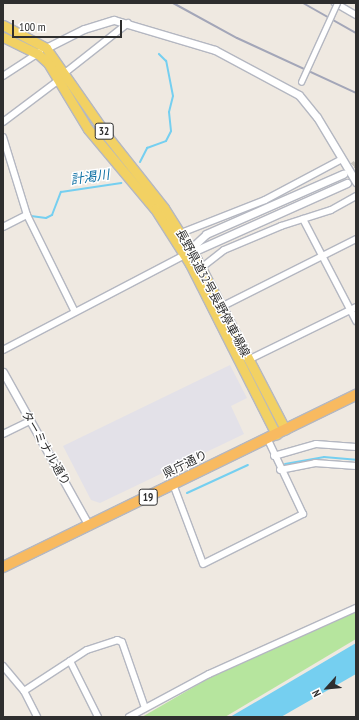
<!DOCTYPE html>
<meta charset="utf-8">
<style>
body{margin:0}
#map{position:relative;width:359px;height:720px;overflow:hidden;background:#efe9e1;font-family:"PT Sans Narrow","Noto Sans JP",sans-serif}
div>[style]{position:absolute}
[style*='--x']{left:calc(var(--x)*1px);top:calc(var(--y)*1px);width:calc(var(--w)*1px);rotate:calc(var(--a)*1deg)}
.industrial>*{inset:0;background:#e3e1e8}
.green>*{inset:0;background:#b6e59e}
.water>*{inset:0;background:#75cff0}
.stream>*{height:2px;margin:-1px;padding:0 1px;transform-origin:1px;border-radius:1px;background:#75cff0}
.tertiary-tunnel>*{height:7px;margin-top:-3.5px;transform-origin:0;background:repeating-linear-gradient(90deg,#c8c4bd 0 7px,transparent 0 10.5px)}
.roads{filter:drop-shadow(1px 0 #b4b7c1) drop-shadow(-1px 0 #b4b7c1) drop-shadow(0 1px #b4b7c1) drop-shadow(0 -1px #b4b7c1)}
.minor>*{height:6px;margin:-3px;padding:0 3px;transform-origin:3px;border-radius:3px;background:#fff}
.tertiary>*{height:7px;margin:-3.5px;padding:0 3.5px;transform-origin:3.5px;border-radius:3.5px;background:#fff}
.primary>*{height:9px;margin:-4.5px;padding:0 4.5px;transform-origin:4.5px;border-radius:4.5px;background:#f2d163}
.trunk>*{height:10px;margin:-5px;padding:0 5px;transform-origin:5px;border-radius:5px;background:#f8ba60}
.rail>*{height:2px;margin:-1px;padding:0 1px;transform-origin:1px;border-radius:1px;background:#a3a6b8}
.bridges{filter:drop-shadow(1px 0 #b4b7c1) drop-shadow(-1px 0 #b4b7c1) drop-shadow(0 1px #b4b7c1) drop-shadow(0 -1px #b4b7c1)}
.pedestrian-bridge>*{height:4.5px;margin:-2.25px;padding:0 2.25px;transform-origin:2.25px;border-radius:2.25px;background:#fff}
span{translate:-50% -50%;white-space:nowrap;text-align:center;line-height:1.15;-webkit-text-stroke:3px #fff;paint-order:stroke}
.shield-label span{padding:1px 3px;background:#fff;border:1px solid;border-radius:3px;-webkit-text-stroke-width:0}
.shield-label{font-size:11px;color:#2e2e2e;font-weight:700}
.street-label{font-size:12px;color:#2e2e2e}
.water-label{font-size:13px;color:#0d6fa3;font-style:italic}
.frame{position:absolute;inset:0;border:4px solid #2e2e2e;pointer-events:none}
.north{position:absolute;left:307px;top:668px;width:40px;height:40px;-webkit-text-stroke:3px #fff;paint-order:stroke;rotate:243deg;font-size:11px;font-weight:700;line-height:16px;text-align:center;color:#2e2e2e}
.north::after{content:'';display:block;margin:auto;width:14px;height:18px;background:#2e2e2e;clip-path:polygon(50% 0,100% 100%,50% 72%,0 100%)}
.scale{position:absolute;left:12px;top:20px;width:110px;height:18px;box-sizing:border-box;border:2px solid #2e2e2e;border-top:0;padding-left:5px;font-size:12px;line-height:14px;white-space:nowrap;color:#2e2e2e;-webkit-text-stroke:3px #fff;paint-order:stroke}
</style>
<div id="map">
<div class="industrial">
<div style="clip-path:polygon(230px 365px,247px 398px,231px 406px,244px 434px,100px 503px,91px 500px,63px 446px)"></div>
</div>
<div class="green">
<div style="clip-path:polygon(356px 612px,356px 639px,225px 717px,142px 717px,211px 677px)"></div>
</div>
<div class="water">
<div style="clip-path:polygon(356px 643px,356px 674px,281px 717px,230px 717px)"></div>
</div>
<div class="stream">
<div style="--x:140;--y:162;--w:16;--a:-63"></div>
<div style="--x:147;--y:148;--w:20;--a:-20"></div>
<div style="--x:166;--y:141;--w:11;--a:-63"></div>
<div style="--x:171;--y:131;--w:19;--a:-96"></div>
<div style="--x:169;--y:112;--w:16;--a:-76"></div>
<div style="--x:173;--y:96;--w:36;--a:-101"></div>
<div style="--x:166;--y:61;--w:10;--a:-135"></div>
<div style="--x:31;--y:216;--w:15;--a:8"></div>
<div style="--x:46;--y:218;--w:7;--a:-27"></div>
<div style="--x:52;--y:215;--w:25;--a:-69"></div>
<div style="--x:61;--y:192;--w:61;--a:-8.5"></div>
<div style="--x:285;--y:464;--w:40;--a:-10"></div>
<div style="--x:324;--y:457;--w:32;--a:5"></div>
<div style="--x:187;--y:493;--w:67;--a:-24.7"></div>
</div>
<div class="tertiary-tunnel">
<div style="--x:345;--y:172;--w:14;--a:-39"></div>
</div>
<div class="roads">
<div class="minor">
<div style="--x:335;--y:3;--w:24;--a:30"></div>
<div style="--x:66;--y:72;--w:79;--a:-38.3"></div>
<div style="--x:3;--y:76;--w:44;--a:-33"></div>
<div style="--x:3;--y:122;--w:70;--a:-36.9"></div>
<div style="--x:3;--y:137;--w:82;--a:72.9"></div>
<div style="--x:27;--y:215;--w:108;--a:63.7"></div>
<div style="--x:303;--y:219;--w:115;--a:62.5"></div>
<div style="--x:3;--y:227;--w:27;--a:-27"></div>
<div style="--x:181;--y:233;--w:90;--a:-21.4"></div>
<div style="--x:265;--y:200;--w:87;--a:-28"></div>
<div style="--x:201;--y:268;--w:29;--a:-38"></div>
<div style="--x:224;--y:250;--w:62;--a:-22.8"></div>
<div style="--x:281;--y:226;--w:52;--a:-17.7"></div>
<div style="--x:331;--y:210;--w:29;--a:-29"></div>
<div style="--x:221;--y:307;--w:151;--a:-26.7"></div>
<div style="--x:3;--y:350;--w:205;--a:-27.6"></div>
<div style="--x:248;--y:360;--w:120;--a:-26.1"></div>
<div style="--x:3;--y:434;--w:30;--a:-26"></div>
<div style="--x:274;--y:456;--w:44;--a:-15.9"></div>
<div style="--x:316;--y:444;--w:40;--a:4.3"></div>
<div style="--x:280;--y:470;--w:36;--a:-11"></div>
<div style="--x:315;--y:463;--w:41;--a:4.2"></div>
<div style="--x:173;--y:484;--w:85;--a:69.4"></div>
<div style="--x:203;--y:564;--w:112;--a:-26.6"></div>
<div style="--x:303;--y:514;--w:84;--a:-115.3"></div>
<div style="--x:70;--y:661;--w:63;--a:63.4"></div>
<div style="--x:3;--y:666;--w:33;--a:50"></div>
<div style="--x:24;--y:691;--w:29;--a:63"></div>
<div style="--x:24;--y:691;--w:75;--a:-33.1"></div>
<div style="--x:87;--y:650;--w:32;--a:-18"></div>
<div style="--x:117;--y:640;--w:5;--a:22"></div>
<div style="--x:122;--y:642;--w:70;--a:70.8"></div>
<div style="--x:129;--y:717;--w:91;--a:-28.3"></div>
<div style="--x:209;--y:674;--w:161;--a:-24.2"></div>
</div>
<div class="tertiary">
<div style="--x:46;--y:48;--w:42;--a:-26.6"></div>
<div style="--x:84;--y:29;--w:31;--a:-17"></div>
<div style="--x:114;--y:20;--w:105;--a:16.5"></div>
<div style="--x:215;--y:50;--w:95;--a:28.2"></div>
<div style="--x:299;--y:95;--w:28;--a:51"></div>
<div style="--x:317;--y:117;--w:76;--a:59"></div>
<div style="--x:187;--y:252;--w:26;--a:-43"></div>
<div style="--x:206;--y:234;--w:150;--a:-23.7"></div>
<div style="--x:188;--y:254;--w:174;--a:-24.1"></div>
<div style="--x:3;--y:372;--w:176;--a:60.8"></div>
</div>
<div class="primary">
<div style="--x:3;--y:25;--w:49;--a:28.1"></div>
<div style="--x:46;--y:48;--w:108;--a:55.1"></div>
<div style="--x:108;--y:137;--w:90;--a:51.7"></div>
<div style="--x:164;--y:208;--w:62;--a:57.6"></div>
<div style="--x:197;--y:260;--w:191;--a:62.5"></div>
<div style="--x:3;--y:37;--w:39;--a:26"></div>
<div style="--x:38;--y:54;--w:13;--a:42"></div>
<div style="--x:48;--y:63;--w:77;--a:58.8"></div>
<div style="--x:88;--y:129;--w:104;--a:50.1"></div>
<div style="--x:155;--y:209;--w:65;--a:57.5"></div>
<div style="--x:190;--y:264;--w:191;--a:63.2"></div>
</div>
<div class="trunk">
<div style="--x:3;--y:567;--w:393;--a:-26"></div>
</div>
</div>
<div class="rail">
<div style="--x:173;--y:3;--w:73;--a:28.7"></div>
<div style="--x:237;--y:38;--w:131;--a:24.8"></div>
<div style="--x:303;--y:3;--w:61;--a:29.5"></div>
</div>
<div class="bridges">
<div class="pedestrian-bridge">
<div style="--x:301;--y:82;--w:87;--a:-65.5"></div>
</div>
</div>
<div class="shield-label">
<span style="left:104px;top:131px">32</span>
<span style="left:148px;top:497px">19</span>
</div>
<div class="street-label">
<span style="left:213px;top:293px;rotate:62deg">長野県道32号長野停車場線</span>
<span style="left:46px;top:448px;rotate:60deg">ターミナル通り</span>
<span style="left:185px;top:464px;rotate:-26deg">県庁通り</span>
</div>
<div class="water-label">
<span style="left:90px;top:178px;rotate:-8deg">計渇川</span>
</div>
<div class="frame"></div>
<div class="north">N</div>
<div class="scale">100 m</div>
</div>
